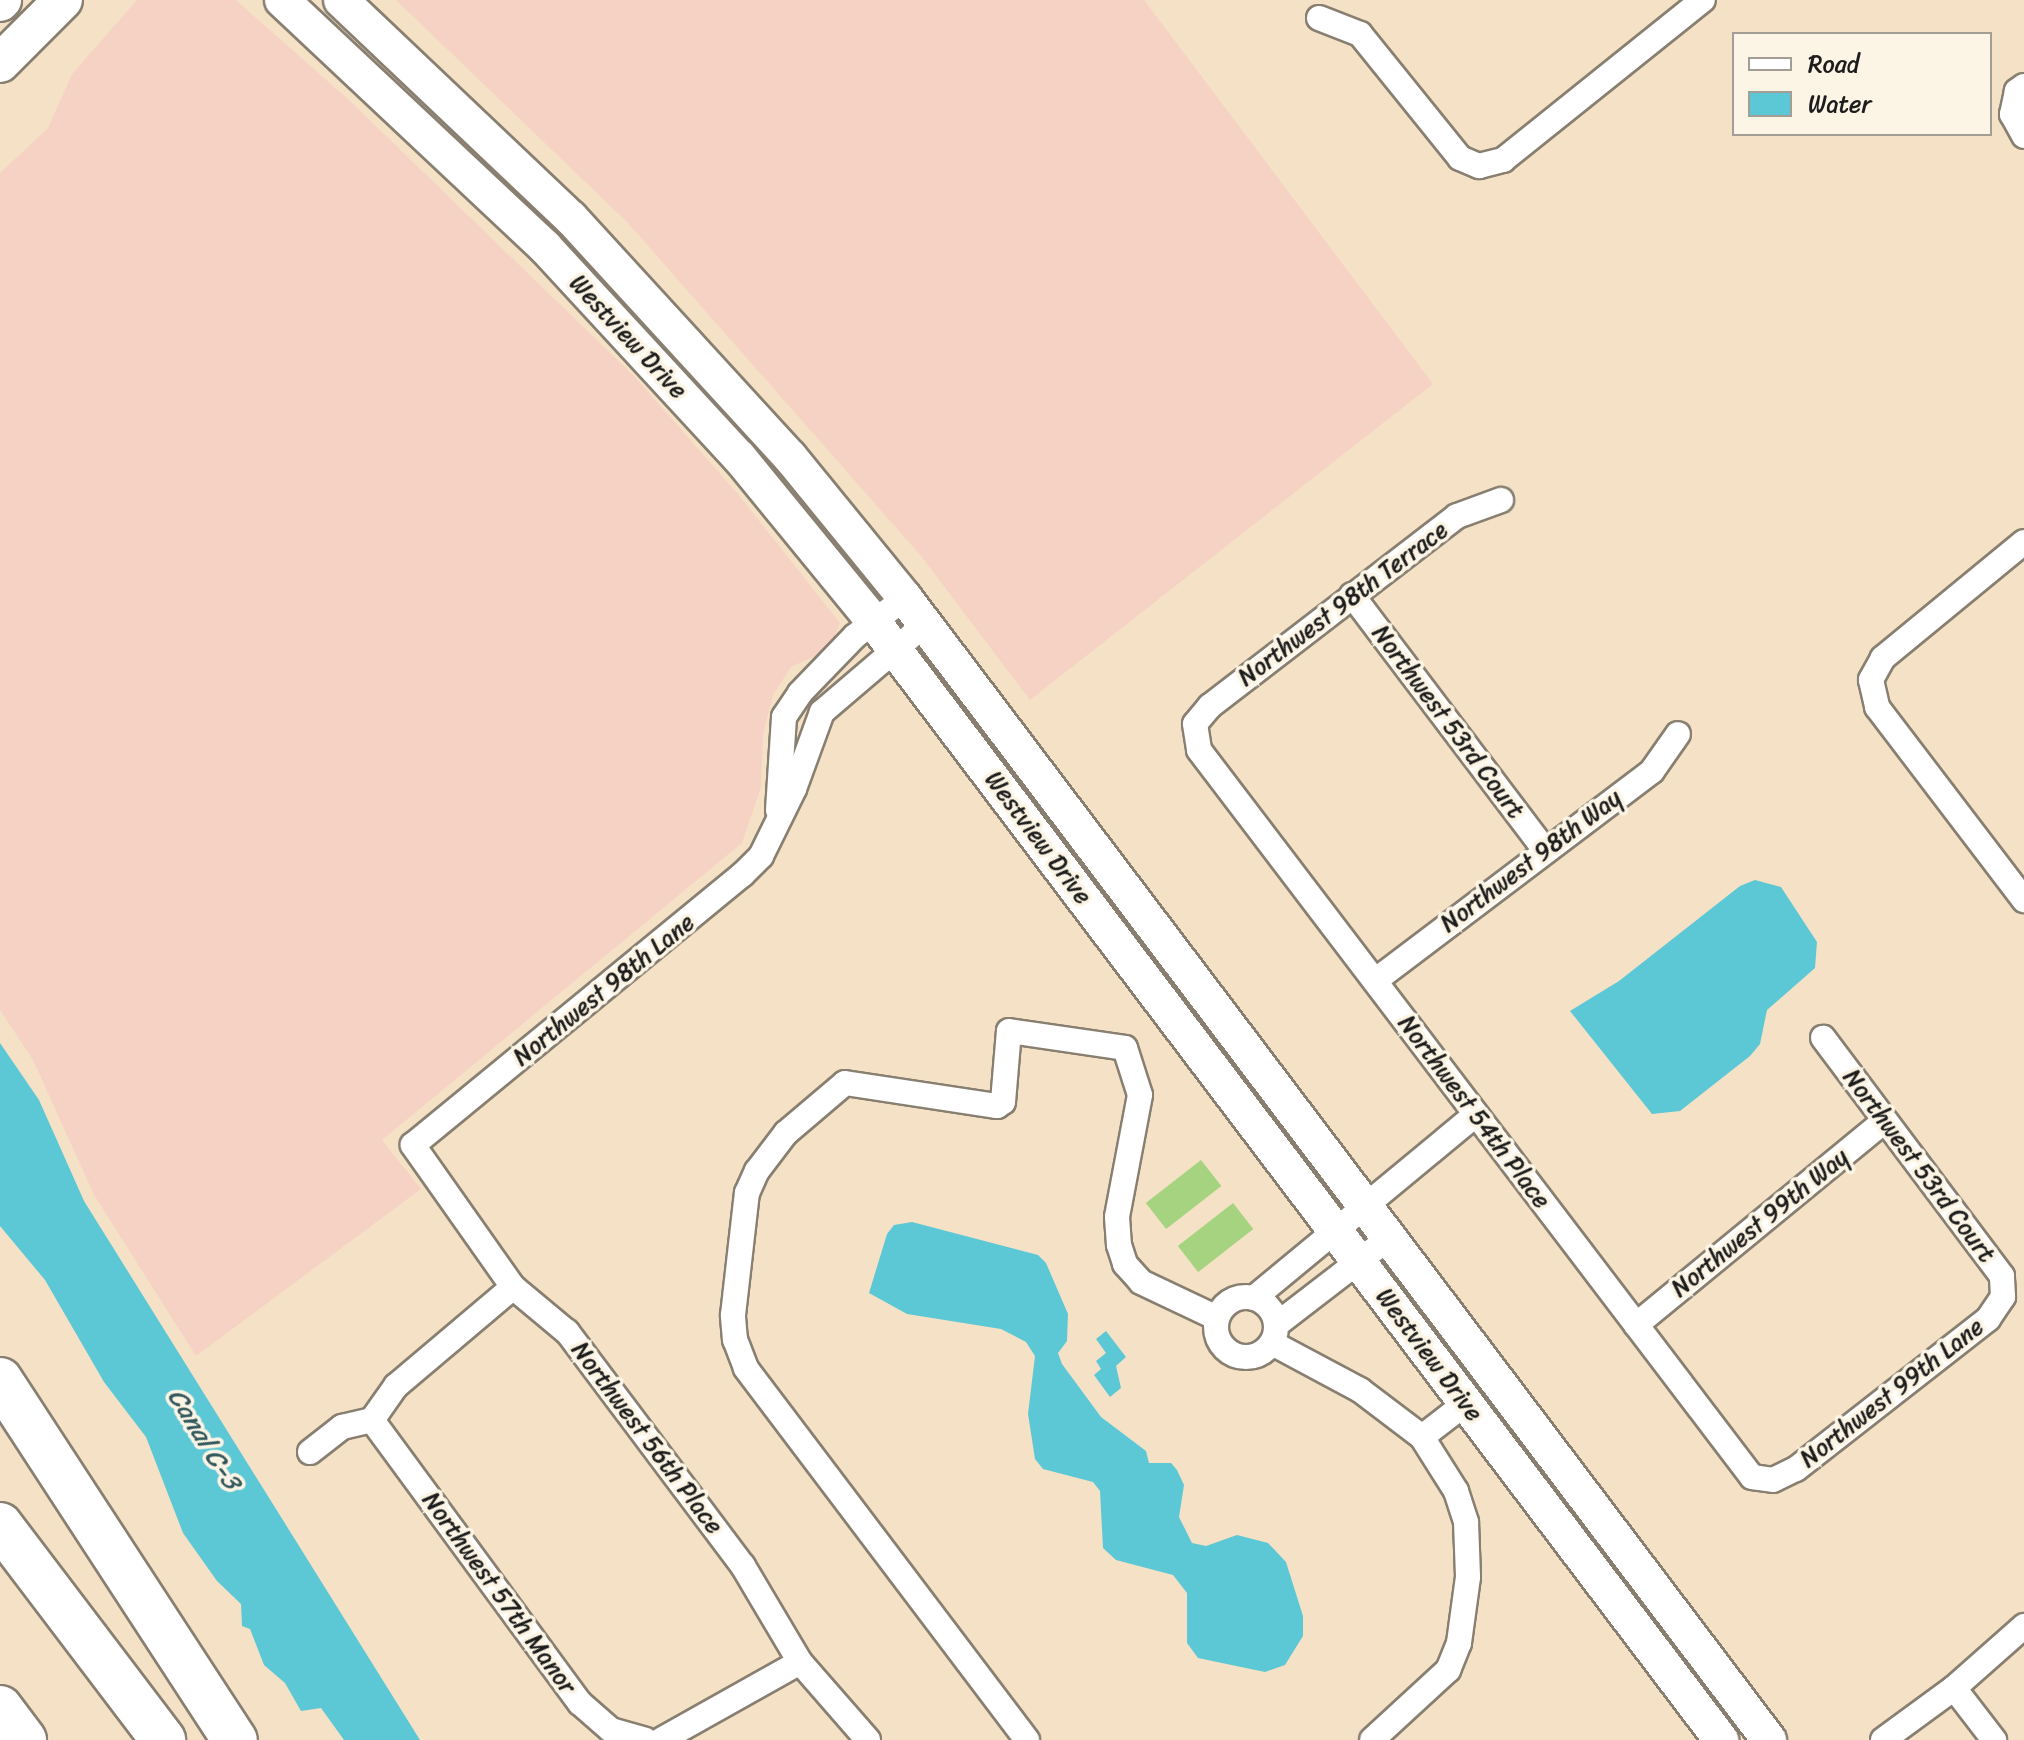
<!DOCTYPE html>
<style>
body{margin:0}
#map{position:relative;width:2024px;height:1740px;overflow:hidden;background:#f5e2c6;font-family:Sriracha,sans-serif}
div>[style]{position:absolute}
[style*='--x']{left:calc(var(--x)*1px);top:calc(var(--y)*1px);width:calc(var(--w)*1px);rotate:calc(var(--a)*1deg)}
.built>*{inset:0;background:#f6d2c5}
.green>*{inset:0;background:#a5d380;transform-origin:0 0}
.water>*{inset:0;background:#5cc7d5}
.roads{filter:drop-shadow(2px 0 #887f71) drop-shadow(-2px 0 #887f71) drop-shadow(0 2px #887f71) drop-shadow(0 -2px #887f71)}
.street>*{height:24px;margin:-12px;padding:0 12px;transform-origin:12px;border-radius:12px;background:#fff}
.street>.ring{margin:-12px;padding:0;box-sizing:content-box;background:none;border:24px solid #fff;border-radius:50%}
.secondary>*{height:34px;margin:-17px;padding:0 17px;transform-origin:17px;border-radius:17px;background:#fff}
.primary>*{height:38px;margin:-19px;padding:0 19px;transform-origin:19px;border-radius:19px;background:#fff}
.highway>*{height:44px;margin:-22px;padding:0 22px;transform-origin:22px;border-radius:22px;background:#fff}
span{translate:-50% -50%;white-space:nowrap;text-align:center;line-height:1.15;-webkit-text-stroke:7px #fcf5e5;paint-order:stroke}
.street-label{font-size:24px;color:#1c1c1c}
.water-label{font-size:26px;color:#32585d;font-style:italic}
.legend{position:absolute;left:1732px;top:32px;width:260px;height:104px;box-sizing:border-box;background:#fcf5e5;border:2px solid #a29e95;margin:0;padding:10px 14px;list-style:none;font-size:24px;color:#1c1c1c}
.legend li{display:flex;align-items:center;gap:16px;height:40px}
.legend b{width:40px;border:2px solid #a29e95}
</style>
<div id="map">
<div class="built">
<div style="clip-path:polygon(137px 0,236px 0,350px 101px,634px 376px,738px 494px,840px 623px,829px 650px,791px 667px,773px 695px,763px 734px,761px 787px,742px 843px,382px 1140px,421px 1189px,196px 1356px,94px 1195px,33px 1060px,0 1010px,0 173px,48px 128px,72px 74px)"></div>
<div style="clip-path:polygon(396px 0,1144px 0,1433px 384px,1030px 700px,921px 556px,627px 222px)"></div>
</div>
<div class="green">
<div style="left:1201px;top:1160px;width:33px;height:70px;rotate:52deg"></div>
<div style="left:1233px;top:1203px;width:33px;height:70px;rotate:52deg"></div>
</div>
<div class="water">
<div style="clip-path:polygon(1755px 880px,1781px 887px,1817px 942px,1815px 968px,1767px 1010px,1760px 1044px,1750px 1056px,1680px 1111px,1652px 1114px,1570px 1011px,1619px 981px,1740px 886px)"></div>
<div style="clip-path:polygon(0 1043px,39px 1100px,84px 1201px,420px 1740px,344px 1740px,321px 1708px,301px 1711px,285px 1683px,264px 1665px,250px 1629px,242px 1626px,241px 1604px,217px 1581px,183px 1533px,146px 1437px,104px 1382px,45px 1280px,0 1226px)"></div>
<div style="clip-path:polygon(912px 1222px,1038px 1255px,1046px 1263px,1068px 1314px,1067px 1341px,1058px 1353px,1062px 1364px,1101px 1417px,1146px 1451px,1149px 1463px,1171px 1463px,1177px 1470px,1184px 1485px,1179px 1517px,1192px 1543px,1206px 1546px,1237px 1535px,1268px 1543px,1286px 1562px,1303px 1616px,1303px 1636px,1285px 1665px,1265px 1672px,1198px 1658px,1187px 1643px,1187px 1593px,1173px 1575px,1116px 1560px,1103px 1548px,1100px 1491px,1093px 1482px,1043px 1469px,1035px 1459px,1028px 1414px,1035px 1356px,1026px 1342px,1001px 1329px,907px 1314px,869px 1293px,887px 1234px,894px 1225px)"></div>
<div style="clip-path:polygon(1106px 1331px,1126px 1357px,1116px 1366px,1121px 1388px,1110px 1397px,1094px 1375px,1101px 1369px,1096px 1361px,1106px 1353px,1096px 1339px)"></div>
</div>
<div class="roads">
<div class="street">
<div style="--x:1319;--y:18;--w:44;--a:21.3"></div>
<div style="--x:1360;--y:34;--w:159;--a:51.1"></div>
<div style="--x:1460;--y:158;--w:21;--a:23"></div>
<div style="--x:1479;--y:166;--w:25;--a:-14"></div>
<div style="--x:1503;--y:160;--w:256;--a:-38.7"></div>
<div style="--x:2024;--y:86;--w:9;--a:144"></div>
<div style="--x:2017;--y:91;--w:24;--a:102"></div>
<div style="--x:2012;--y:114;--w:25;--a:61"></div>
<div style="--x:1501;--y:500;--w:47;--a:160"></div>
<div style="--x:1457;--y:516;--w:312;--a:142.4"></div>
<div style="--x:1210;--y:706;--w:23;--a:130"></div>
<div style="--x:1195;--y:724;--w:26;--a:81"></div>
<div style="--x:1199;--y:750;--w:913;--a:52.74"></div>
<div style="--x:1752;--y:1477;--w:21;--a:8"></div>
<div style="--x:1773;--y:1480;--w:25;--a:-26"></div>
<div style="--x:1796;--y:1469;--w:244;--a:-38"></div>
<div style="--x:1988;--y:1319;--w:27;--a:-56"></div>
<div style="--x:2003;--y:1297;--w:21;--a:-93"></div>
<div style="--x:2002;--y:1276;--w:298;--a:-126.9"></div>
<div style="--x:2024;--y:542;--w:183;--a:140.6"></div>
<div style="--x:1883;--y:658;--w:25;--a:119"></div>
<div style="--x:1871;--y:680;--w:28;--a:77"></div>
<div style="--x:1877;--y:707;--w:243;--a:52.7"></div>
<div style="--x:1352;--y:595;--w:318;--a:52.9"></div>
<div style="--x:778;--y:810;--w:93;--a:-86.3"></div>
<div style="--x:784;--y:717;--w:29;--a:-56"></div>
<div style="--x:800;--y:693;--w:79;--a:-46"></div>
<div style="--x:855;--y:636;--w:63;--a:-37.2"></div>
<div style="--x:1376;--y:980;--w:346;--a:-37.1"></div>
<div style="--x:1652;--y:771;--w:45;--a:-54.9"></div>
<div class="ring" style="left:1216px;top:1297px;width:36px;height:36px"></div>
<div style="--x:1254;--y:1298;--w:287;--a:-39.6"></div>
<div style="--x:1276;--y:1325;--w:143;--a:-37.6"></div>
<div style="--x:1636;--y:1325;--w:321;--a:-39.4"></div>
<div style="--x:1272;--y:1343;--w:100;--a:28.1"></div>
<div style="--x:1360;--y:1390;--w:78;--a:37.2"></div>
<div style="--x:1422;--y:1437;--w:64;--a:57.8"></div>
<div style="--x:1456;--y:1491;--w:33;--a:72"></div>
<div style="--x:1466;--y:1522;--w:55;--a:87.9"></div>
<div style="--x:1468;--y:1577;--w:67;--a:97.8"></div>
<div style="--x:1459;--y:1643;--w:29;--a:112"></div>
<div style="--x:1448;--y:1670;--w:103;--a:137.4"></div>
<div style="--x:372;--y:1420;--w:351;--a:53.7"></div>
<div style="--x:580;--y:1703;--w:41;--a:41.1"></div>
<div style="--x:611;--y:1730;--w:35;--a:16"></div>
<div style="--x:1422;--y:1437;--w:56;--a:-37.7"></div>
<div style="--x:310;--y:1452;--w:41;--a:-38"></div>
<div style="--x:342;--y:1427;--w:31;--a:-13"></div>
<div style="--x:372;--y:1420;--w:42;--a:-54.8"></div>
<div style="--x:396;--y:1386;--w:153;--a:-40.2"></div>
<div style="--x:1954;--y:1688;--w:66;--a:52.4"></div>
<div style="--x:661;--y:1740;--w:159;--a:-29.3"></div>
<div style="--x:868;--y:1740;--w:103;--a:-131.1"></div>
<div style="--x:800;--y:1662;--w:112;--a:-120.7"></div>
<div style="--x:743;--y:1566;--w:293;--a:-126.9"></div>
<div style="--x:567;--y:1332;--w:70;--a:-140.2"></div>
<div style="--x:513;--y:1287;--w:174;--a:-125.2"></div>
<div style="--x:413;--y:1145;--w:426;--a:-39.4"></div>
<div style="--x:742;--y:875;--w:27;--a:-45"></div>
<div style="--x:761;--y:856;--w:75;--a:-63.8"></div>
<div style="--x:794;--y:789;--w:82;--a:-70"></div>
<div style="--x:822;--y:712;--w:135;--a:-40.5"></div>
<div style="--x:1027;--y:1740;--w:466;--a:-127.1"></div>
<div style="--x:746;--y:1368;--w:30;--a:-111"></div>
<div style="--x:735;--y:1340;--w:25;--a:-95"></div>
<div style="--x:733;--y:1315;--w:123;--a:-83.5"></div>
<div style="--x:747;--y:1193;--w:24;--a:-66"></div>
<div style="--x:757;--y:1171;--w:48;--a:-52.7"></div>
<div style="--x:786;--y:1133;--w:77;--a:-40.3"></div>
<div style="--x:845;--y:1083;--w:154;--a:8.6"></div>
<div style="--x:997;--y:1106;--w:7;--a:-34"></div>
<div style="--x:1003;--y:1102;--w:71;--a:-85.2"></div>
<div style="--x:1009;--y:1031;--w:117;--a:8.3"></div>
<div style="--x:1125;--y:1048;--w:49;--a:72.3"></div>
<div style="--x:1140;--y:1095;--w:124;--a:100.7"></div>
<div style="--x:1117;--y:1217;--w:28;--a:86"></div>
<div style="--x:1119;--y:1245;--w:20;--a:72"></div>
<div style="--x:1125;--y:1264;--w:24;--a:48"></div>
<div style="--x:1141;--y:1282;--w:84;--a:25.3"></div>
<div style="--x:1883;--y:1740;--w:88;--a:-36.2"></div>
<div style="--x:1954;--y:1688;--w:94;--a:-41.5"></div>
</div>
<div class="secondary">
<div style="--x:282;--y:0;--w:361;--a:43.2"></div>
<div style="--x:545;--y:247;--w:286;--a:47.3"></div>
<div style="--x:739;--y:457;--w:213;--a:50.7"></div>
<div style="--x:874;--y:622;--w:1403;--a:52.85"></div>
<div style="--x:341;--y:0;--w:317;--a:43.5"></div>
<div style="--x:571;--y:218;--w:324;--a:47.5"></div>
<div style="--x:790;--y:457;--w:182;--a:50.8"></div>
<div style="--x:905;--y:598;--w:1432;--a:52.89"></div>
</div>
<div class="primary">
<div style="--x:0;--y:2;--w:3;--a:-45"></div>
<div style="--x:0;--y:63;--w:89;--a:-45"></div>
</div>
<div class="highway">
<div style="--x:0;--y:1380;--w:430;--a:56.9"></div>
<div style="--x:0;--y:1525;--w:270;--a:52.8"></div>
<div style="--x:0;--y:1708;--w:40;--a:53"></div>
</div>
</div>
<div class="street-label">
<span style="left:628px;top:337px;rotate:47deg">Westview Drive</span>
<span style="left:1343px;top:604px;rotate:-37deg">Northwest 98th Terrace</span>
<span style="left:1448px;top:722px;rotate:53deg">Northwest 53rd Court</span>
<span style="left:1038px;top:838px;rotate:53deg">Westview Drive</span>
<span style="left:1531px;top:861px;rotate:-37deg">Northwest 98th Way</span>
<span style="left:604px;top:990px;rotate:-39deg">Northwest 98th Lane</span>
<span style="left:1474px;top:1112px;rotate:53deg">Northwest 54th Place</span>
<span style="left:1919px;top:1166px;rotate:53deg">Northwest 53rd Court</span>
<span style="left:1760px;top:1223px;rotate:-39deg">Northwest 99th Way</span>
<span style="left:1429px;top:1355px;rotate:53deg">Westview Drive</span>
<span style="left:1892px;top:1393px;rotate:-38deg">Northwest 99th Lane</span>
<span style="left:647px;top:1438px;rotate:53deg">Northwest 56th Place</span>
<span style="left:499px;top:1593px;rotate:54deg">Northwest 57th Manor</span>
</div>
<div class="water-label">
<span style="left:204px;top:1439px;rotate:58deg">Canal C-3</span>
</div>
<ul class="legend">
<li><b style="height:10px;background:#fff"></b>Road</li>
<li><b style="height:22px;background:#5cc7d5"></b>Water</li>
</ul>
</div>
